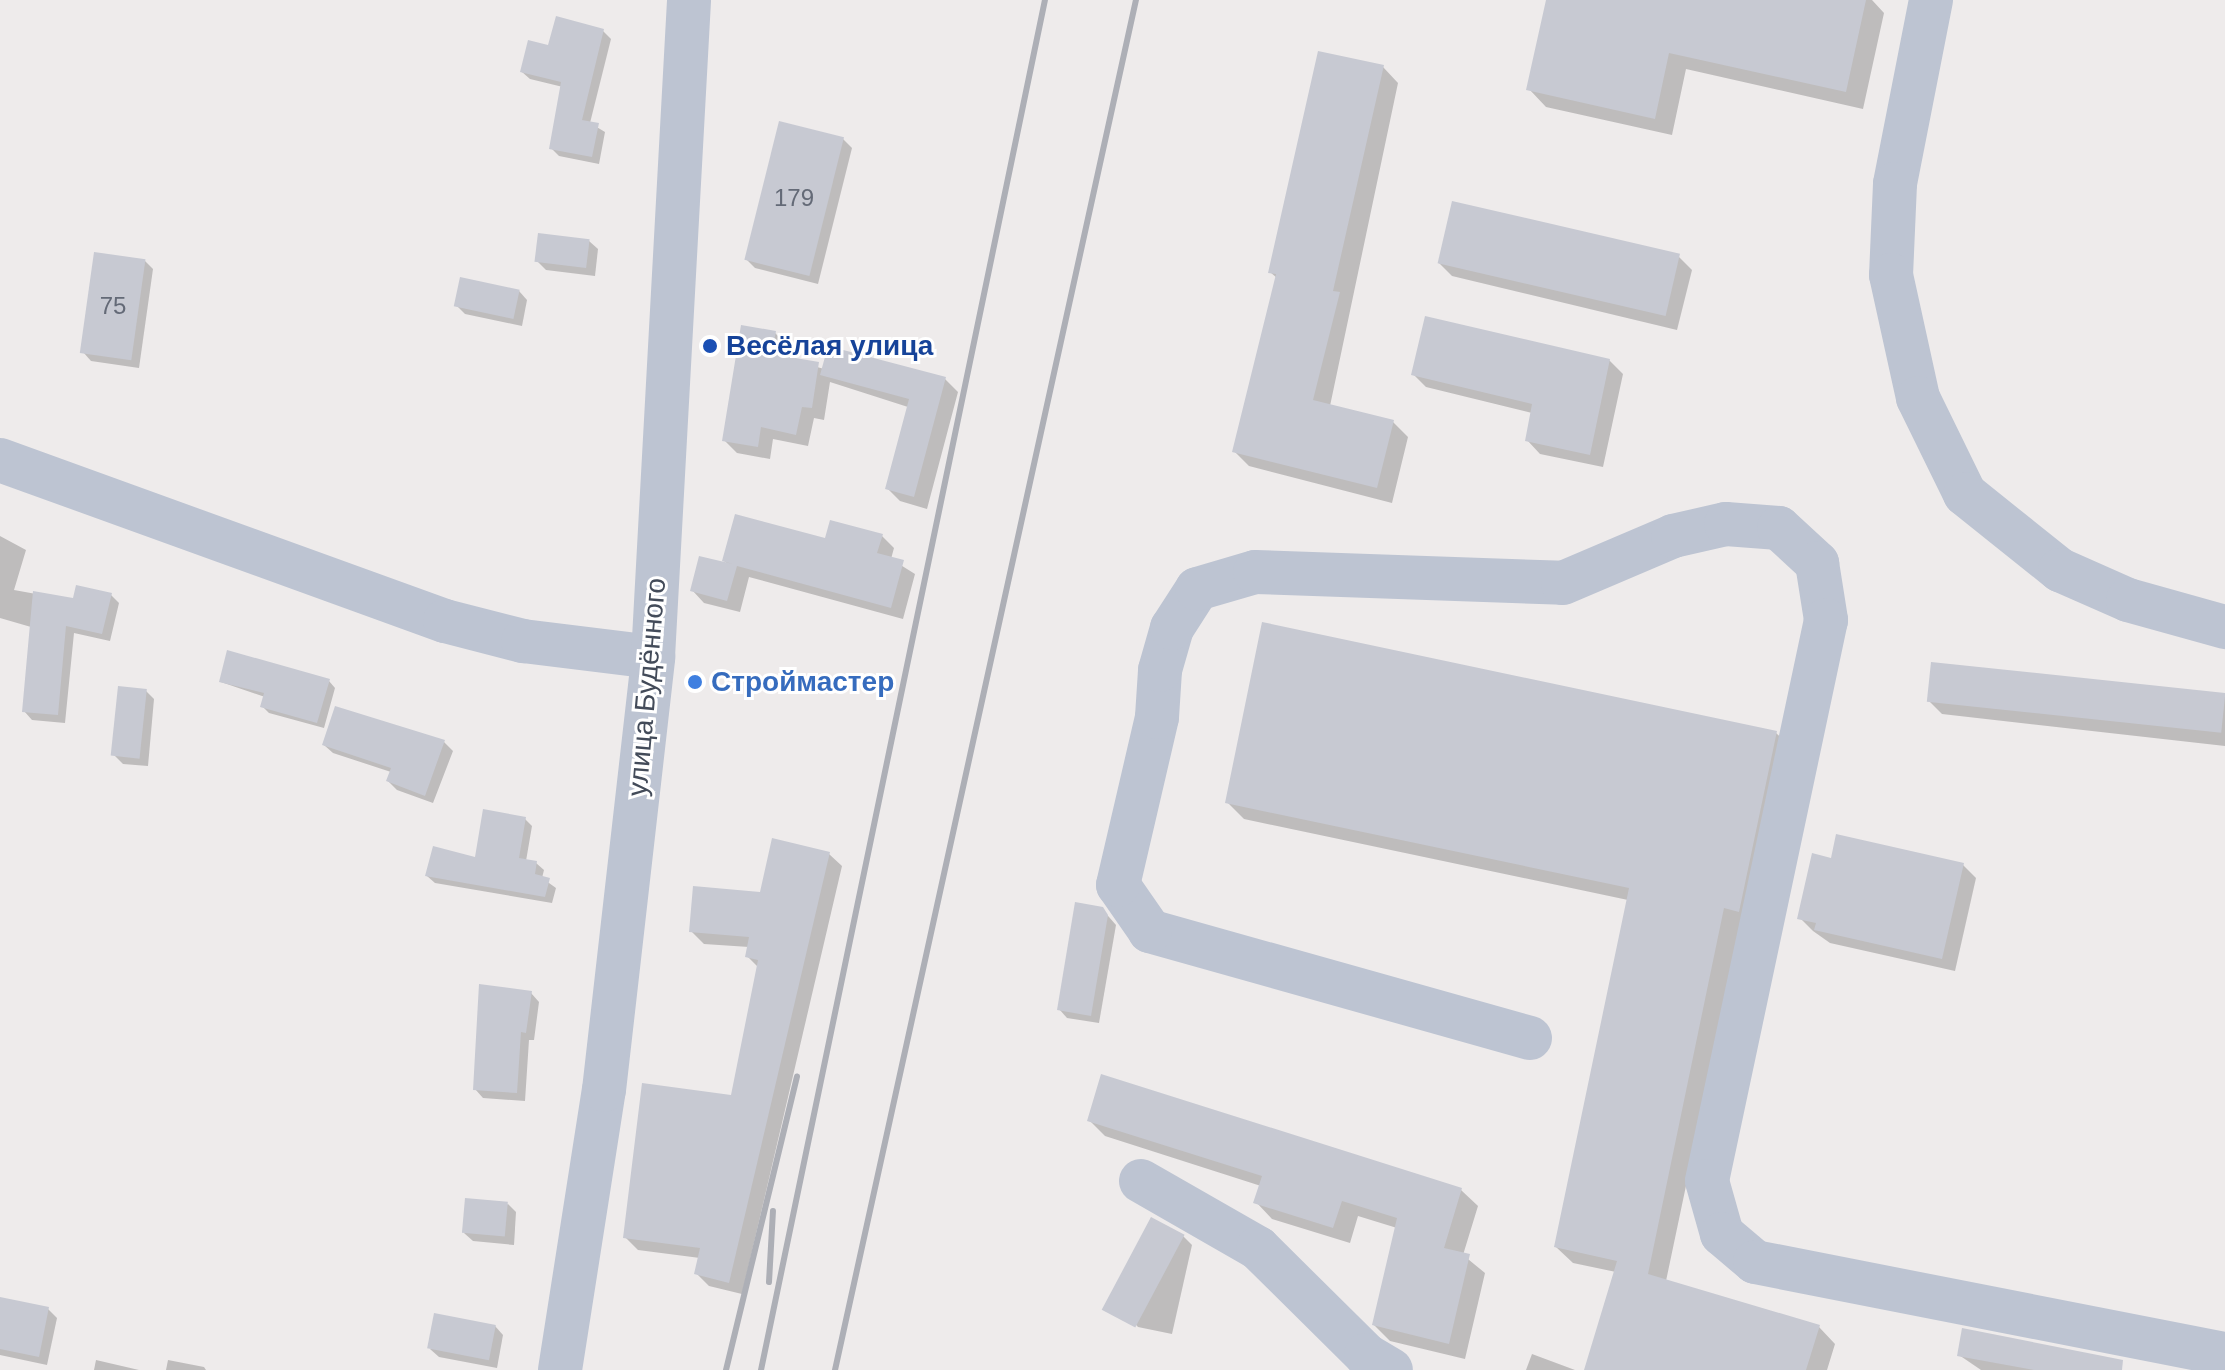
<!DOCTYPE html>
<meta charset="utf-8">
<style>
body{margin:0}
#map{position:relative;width:2225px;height:1370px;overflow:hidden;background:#eeebeb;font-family:Arial,sans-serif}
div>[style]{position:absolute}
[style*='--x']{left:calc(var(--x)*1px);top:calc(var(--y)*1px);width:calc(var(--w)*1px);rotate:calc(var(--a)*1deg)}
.shadow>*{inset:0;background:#0003}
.building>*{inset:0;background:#c7c9d2;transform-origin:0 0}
.minor>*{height:44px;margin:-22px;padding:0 22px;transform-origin:22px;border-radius:22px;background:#bdc4d2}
.rail>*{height:6px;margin:-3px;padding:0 3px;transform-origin:3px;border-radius:3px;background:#adafb6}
.dots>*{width:22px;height:22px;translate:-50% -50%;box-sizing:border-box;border:4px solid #fff;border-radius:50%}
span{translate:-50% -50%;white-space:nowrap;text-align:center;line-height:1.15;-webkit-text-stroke:6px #fff;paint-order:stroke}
.number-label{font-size:24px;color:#646a77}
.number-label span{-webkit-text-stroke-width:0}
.transit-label{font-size:28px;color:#164399;font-weight:700}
.left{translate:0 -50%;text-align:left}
.shop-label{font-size:28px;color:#366cbe;font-weight:700}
.street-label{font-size:28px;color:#434b59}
</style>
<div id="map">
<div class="shadow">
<div style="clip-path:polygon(1548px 0,1872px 0,1884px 13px,1863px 109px,1686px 69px,1672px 135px,1546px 107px,1529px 89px)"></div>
<div style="clip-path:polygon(603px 31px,611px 39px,590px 123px,605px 132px,599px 164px,559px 156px,551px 148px,563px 87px,530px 79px,522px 72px)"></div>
<div style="clip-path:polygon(1383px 67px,1398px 83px,1330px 406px,1393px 422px,1408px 437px,1392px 503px,1249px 466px,1234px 451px,1277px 278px,1270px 272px)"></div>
<div style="clip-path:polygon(843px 139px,852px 148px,818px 284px,755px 268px,746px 259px)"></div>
<div style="clip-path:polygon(589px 241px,598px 249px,595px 276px,546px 270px,537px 261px)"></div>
<div style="clip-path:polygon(1679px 257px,1692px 270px,1677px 330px,1452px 276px,1439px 263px)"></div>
<div style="clip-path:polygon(145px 261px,153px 269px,139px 368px,91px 361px,83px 352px)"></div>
<div style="clip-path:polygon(519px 291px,527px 300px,522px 326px,465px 314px,456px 305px)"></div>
<div style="clip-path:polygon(775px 333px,788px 346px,786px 358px,824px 369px,945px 379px,958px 392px,927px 509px,900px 501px,887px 488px,908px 407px,830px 382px,824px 420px,814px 418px,808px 446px,773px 439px,770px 459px,737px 453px,725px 441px)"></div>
<div style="clip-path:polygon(1609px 360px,1623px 374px,1603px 467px,1540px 454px,1527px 440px,1532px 413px,1426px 387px,1413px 374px)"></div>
<div style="clip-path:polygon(0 536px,26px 550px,14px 590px,75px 601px,111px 595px,119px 603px,110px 641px,74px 633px,65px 723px,32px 720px,24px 711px,31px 627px,0 618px)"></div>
<div style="clip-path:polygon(882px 536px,894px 548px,891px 559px,915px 574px,903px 619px,749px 577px,740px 612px,704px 603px,692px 590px,729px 565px,724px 561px)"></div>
<div style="clip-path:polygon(329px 681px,335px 688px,324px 728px,269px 713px,262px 706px,265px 697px,221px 682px)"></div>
<div style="clip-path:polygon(146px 691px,154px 699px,148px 766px,123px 764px,114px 755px)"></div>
<div style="clip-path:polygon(2225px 696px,2225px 746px,1942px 714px,1930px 702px)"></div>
<div style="clip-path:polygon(336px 708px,444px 742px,453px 751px,433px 803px,397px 790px,388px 781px,391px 772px,333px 753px,324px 745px)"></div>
<div style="clip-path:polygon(1776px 733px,1793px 749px,1741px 924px,1666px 1281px,1819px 1327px,1835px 1344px,1827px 1370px,1586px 1370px,1616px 1272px,1573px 1263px,1556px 1247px,1628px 900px,1244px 819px,1227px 802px)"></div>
<div style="clip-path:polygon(525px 819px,532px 826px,526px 861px,536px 863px,544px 870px,542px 878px,556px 888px,552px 903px,435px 883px,427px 876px,477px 860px)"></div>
<div style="clip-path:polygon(829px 854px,842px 866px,742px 1294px,709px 1286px,696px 1273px,700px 1258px,638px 1250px,625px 1237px,732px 1097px,759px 968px,747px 956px,749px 947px,704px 944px,691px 931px)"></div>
<div style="clip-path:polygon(1832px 860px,1963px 865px,1976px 878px,1955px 971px,1830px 943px,1813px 931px,1800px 918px)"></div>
<div style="clip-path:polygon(1102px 909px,1116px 925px,1099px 1023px,1067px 1018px,1059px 1009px)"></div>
<div style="clip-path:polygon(531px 993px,539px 1002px,534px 1040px,529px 1040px,525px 1101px,483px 1098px,475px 1089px)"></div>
<div style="clip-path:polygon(1089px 1120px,1461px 1190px,1478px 1206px,1463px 1255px,1485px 1273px,1465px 1359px,1390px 1341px,1374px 1325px,1397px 1228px,1358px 1216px,1350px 1243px,1272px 1219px,1256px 1202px,1261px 1186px,1105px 1136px)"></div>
<div style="clip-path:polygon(508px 1204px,516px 1212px,514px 1245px,473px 1241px,464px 1233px)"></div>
<div style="clip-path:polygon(1183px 1236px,1192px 1245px,1172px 1334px,1138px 1327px,1130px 1318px)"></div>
<div style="clip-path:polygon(0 1299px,48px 1309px,57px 1318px,47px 1365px,0 1355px)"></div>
<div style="clip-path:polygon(495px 1326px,503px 1335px,497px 1368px,439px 1357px,430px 1349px)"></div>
<div style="clip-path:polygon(1532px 1354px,1575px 1370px,1526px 1370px)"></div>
<div style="clip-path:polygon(1959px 1355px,2113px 1370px,1981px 1370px)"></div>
<div style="clip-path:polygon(96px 1360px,139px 1370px,94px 1370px)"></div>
<div style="clip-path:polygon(168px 1360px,204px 1367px,206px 1370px,166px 1370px)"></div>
</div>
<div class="building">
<div style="clip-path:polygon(1546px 0,1866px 0,1846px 92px,1669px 53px,1655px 119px,1526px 90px)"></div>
<div style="clip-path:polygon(556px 16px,604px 29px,582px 120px,599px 123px,592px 157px,549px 149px,561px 82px,520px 72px,528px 40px,548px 45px)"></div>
<div style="clip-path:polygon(1318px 51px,1384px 65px,1333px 291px,1340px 292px,1313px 400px,1394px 420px,1377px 488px,1232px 452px,1276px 274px,1268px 273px)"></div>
<div style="left:779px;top:121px;width:67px;height:143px;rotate:14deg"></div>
<div style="left:1452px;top:201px;width:234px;height:64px;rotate:13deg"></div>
<div style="left:538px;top:233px;width:52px;height:29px;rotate:7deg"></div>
<div style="left:94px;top:252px;width:52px;height:102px;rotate:8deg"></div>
<div style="left:460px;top:277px;width:61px;height:30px;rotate:12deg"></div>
<div style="clip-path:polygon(1425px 316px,1610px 359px,1590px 455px,1525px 441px,1532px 404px,1411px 375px)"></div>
<div style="clip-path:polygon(741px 325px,776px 331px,772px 354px,819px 362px,812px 408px,802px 407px,796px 435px,761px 427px,758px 447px,722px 441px)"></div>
<div style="clip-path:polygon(828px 346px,946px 377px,914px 497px,885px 489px,909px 399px,820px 375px)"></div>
<div style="clip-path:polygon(735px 514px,825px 538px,830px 520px,883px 534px,877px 553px,904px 560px,891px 608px,737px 566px,727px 601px,690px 591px,699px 556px,733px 564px,722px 561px)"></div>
<div style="clip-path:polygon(76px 585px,112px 593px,102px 634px,66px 626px,58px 715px,22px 712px,33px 591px,73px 598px)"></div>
<div style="clip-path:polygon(1262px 622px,1777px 731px,1739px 912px,1724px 908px,1648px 1274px,1820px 1325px,1806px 1370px,1584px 1370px,1617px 1261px,1554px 1247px,1629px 888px,1225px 803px)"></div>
<div style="clip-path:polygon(227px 650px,330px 679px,317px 723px,260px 707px,264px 693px,219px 682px)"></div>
<div style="left:1931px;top:662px;width:296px;height:40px;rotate:6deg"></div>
<div style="left:118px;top:686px;width:29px;height:70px;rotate:6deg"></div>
<div style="clip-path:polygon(335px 706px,445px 740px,425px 796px,386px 781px,391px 768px,322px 745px)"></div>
<div style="clip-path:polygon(483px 809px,526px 817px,519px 858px,537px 861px,535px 874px,550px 878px,545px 897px,425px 876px,433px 846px,475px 857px)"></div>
<div style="clip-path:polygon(1836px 834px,1964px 863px,1942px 959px,1814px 930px,1816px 923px,1797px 919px,1812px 853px,1831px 858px)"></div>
<div style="clip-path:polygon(772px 838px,830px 852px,729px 1283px,694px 1274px,700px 1248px,623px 1238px,642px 1083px,731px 1095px,758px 960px,745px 957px,749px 937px,689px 932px,693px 886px,760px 892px)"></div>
<div style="clip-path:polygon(1075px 902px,1103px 907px,1108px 915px,1091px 1016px,1057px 1010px)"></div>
<div style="clip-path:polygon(479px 984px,532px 991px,526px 1033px,521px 1032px,517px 1093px,473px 1090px)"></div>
<div style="clip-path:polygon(1101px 1074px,1462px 1188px,1444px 1248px,1470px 1254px,1449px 1344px,1372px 1325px,1397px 1218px,1342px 1201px,1333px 1228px,1253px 1203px,1262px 1176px,1087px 1121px)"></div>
<div style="left:465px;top:1198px;width:43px;height:35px;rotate:5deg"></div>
<div style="left:1151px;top:1217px;width:38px;height:105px;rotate:28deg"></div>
<div style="clip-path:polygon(0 1297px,49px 1307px,39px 1357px,0 1349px)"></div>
<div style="left:434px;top:1313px;width:63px;height:36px;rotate:11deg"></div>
<div style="clip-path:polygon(1962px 1328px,2123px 1360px,2122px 1370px,2034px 1370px,1957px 1356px)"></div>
</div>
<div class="minor">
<div style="--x:1931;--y:0;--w:187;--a:101.1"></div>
<div style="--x:1895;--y:184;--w:91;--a:92.5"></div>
<div style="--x:1891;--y:275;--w:126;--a:77.6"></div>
<div style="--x:1918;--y:398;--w:107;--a:63.9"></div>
<div style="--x:1965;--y:494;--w:122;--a:38.7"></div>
<div style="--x:2060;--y:570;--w:74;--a:23.8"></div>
<div style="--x:2128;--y:600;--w:101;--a:15.6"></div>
<div style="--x:0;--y:460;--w:473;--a:19.9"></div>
<div style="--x:445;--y:621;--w:81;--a:14.4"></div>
<div style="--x:523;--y:641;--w:131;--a:7"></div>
<div style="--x:1530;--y:1038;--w:395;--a:-164.3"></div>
<div style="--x:1150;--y:931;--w:56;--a:-124.8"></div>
<div style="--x:1118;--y:885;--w:172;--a:-76.9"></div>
<div style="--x:1157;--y:717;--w:47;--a:-86.3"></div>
<div style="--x:1160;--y:670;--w:44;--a:-74.1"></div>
<div style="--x:1172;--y:628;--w:46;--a:-57.3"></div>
<div style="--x:1197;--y:589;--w:60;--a:-16.3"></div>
<div style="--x:1255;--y:572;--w:308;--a:2"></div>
<div style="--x:1563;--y:583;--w:120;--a:-23.1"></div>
<div style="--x:1673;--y:536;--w:54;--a:-12.8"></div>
<div style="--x:1726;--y:524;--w:53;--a:4.3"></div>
<div style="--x:1779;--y:528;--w:52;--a:42.6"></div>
<div style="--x:1817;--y:563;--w:58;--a:81"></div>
<div style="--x:1826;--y:620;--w:573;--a:101.98"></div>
<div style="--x:1707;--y:1181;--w:55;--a:74.2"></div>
<div style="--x:1722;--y:1234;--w:43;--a:40.3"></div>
<div style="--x:1755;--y:1262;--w:479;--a:11.1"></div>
<div style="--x:1141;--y:1181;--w:135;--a:29.8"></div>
<div style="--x:1258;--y:1248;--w:152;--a:44.7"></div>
<div style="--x:1366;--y:1355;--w:29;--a:31"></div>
<div style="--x:560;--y:1370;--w:283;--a:-81.1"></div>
<div style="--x:604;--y:1090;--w:436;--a:-83.5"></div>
<div style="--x:653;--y:657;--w:658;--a:-86.86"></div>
</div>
<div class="rail">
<div style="--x:769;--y:1282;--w:71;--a:-86.8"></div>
<div style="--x:726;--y:1370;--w:302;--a:-76.4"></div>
<div style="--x:761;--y:1370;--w:1399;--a:-78.29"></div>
<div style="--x:835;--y:1370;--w:1403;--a:-77.61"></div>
</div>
<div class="dots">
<div style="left:710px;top:346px;background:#1a4fb4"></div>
<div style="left:695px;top:682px;background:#3f7fe0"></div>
</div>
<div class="number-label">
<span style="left:794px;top:198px">179</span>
<span style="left:113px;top:306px">75</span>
</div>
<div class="transit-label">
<span class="left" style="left:726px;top:346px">Весёлая улица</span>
</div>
<div class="shop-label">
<span class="left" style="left:711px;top:682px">Строймастер</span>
</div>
<div class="street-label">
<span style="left:647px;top:687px;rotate:-85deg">улица Будённого</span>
</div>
</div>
